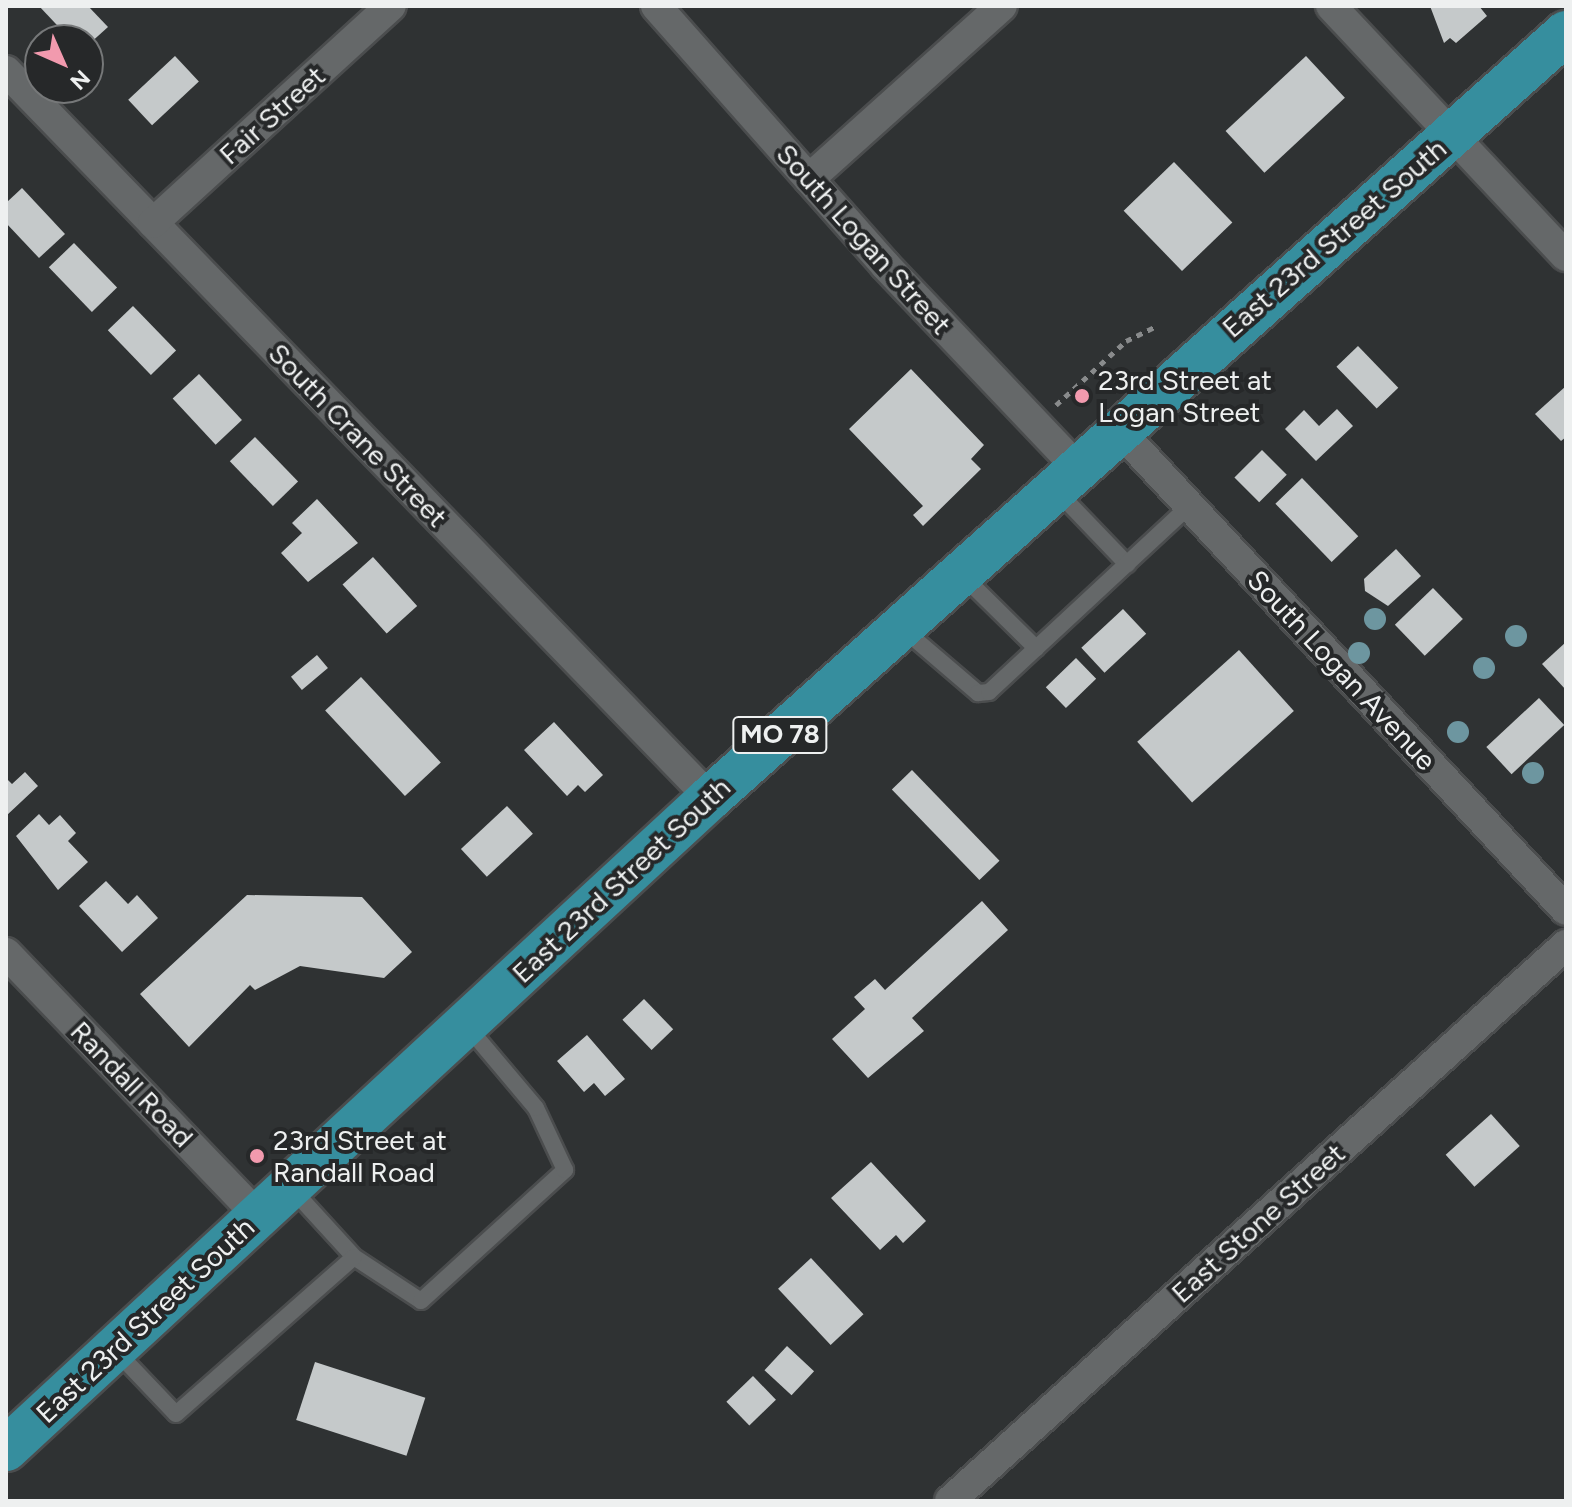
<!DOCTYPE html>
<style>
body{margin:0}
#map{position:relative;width:1572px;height:1507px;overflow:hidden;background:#2f3233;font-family:Figtree,sans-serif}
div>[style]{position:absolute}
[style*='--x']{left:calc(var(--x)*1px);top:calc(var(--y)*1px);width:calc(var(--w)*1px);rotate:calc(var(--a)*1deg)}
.building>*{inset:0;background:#c5c9ca;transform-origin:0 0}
.path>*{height:5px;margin-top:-2.5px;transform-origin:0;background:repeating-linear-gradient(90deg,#898b8c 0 6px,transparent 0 12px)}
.roads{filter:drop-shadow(2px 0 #4b4d4e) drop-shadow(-2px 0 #4b4d4e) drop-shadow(0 2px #4b4d4e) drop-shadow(0 -2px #4b4d4e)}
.lane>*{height:16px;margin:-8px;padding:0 8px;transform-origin:8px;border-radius:8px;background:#656869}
.street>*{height:30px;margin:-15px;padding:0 15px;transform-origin:15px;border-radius:15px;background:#656869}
.primary>*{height:44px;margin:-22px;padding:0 22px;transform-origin:22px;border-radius:22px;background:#368e9e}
.trees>*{width:22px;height:22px;margin:-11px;border-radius:50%;background:#6d96a0}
.dots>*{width:22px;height:22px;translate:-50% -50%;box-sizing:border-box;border:4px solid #262829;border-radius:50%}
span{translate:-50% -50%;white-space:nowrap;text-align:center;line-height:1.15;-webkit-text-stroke:8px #262829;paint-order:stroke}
.shield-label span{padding:2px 6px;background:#262829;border:2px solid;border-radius:6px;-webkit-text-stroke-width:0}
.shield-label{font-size:26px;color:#eef0f0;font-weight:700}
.street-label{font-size:28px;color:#eef0f0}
.poi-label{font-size:28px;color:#eef0f0}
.left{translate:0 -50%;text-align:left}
.frame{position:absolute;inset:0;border:8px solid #eef0f0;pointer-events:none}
.north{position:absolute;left:24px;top:24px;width:80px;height:80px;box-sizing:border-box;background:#262829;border:2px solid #767879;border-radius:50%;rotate:135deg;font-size:22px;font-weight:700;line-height:32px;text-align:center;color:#eef0f0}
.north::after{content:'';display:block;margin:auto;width:28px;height:36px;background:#f29aae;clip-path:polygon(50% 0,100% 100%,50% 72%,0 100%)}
</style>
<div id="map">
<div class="building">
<div style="clip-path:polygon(39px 6px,88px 6px,108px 27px,88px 45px,71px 40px)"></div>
<div style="clip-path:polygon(1430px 6px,1479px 6px,1487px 16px,1456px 43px,1450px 38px,1444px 43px)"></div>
<div style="left:175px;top:56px;width:35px;height:64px;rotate:47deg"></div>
<div style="left:1306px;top:56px;width:57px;height:110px;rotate:47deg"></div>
<div style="left:1174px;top:162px;width:84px;height:70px;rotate:46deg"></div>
<div style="clip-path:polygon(22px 188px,65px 234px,39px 258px,6px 223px,6px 203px)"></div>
<div style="left:74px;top:243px;width:62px;height:35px;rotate:46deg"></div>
<div style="left:133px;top:306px;width:62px;height:35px;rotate:46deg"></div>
<div style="left:1358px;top:346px;width:58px;height:30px;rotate:46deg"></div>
<div style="clip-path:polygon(911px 369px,984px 445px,971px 459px,981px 469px,923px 526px,913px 515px,923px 506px,849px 429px)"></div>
<div style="left:199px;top:374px;width:63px;height:36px;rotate:47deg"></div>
<div style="clip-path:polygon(1566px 386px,1566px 437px,1561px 441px,1535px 414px)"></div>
<div style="clip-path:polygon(1337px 409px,1353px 426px,1316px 461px,1285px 429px,1304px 410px,1319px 426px)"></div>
<div style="left:255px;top:437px;width:62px;height:35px;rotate:46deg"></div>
<div style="left:1262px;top:450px;width:35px;height:39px;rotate:45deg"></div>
<div style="left:1302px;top:478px;width:81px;height:37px;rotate:46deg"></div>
<div style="clip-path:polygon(317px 499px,358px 543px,308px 582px,281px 553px,302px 533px,292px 523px)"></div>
<div style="clip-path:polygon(1396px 549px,1421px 576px,1388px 606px,1365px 591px,1364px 579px)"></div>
<div style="left:373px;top:557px;width:66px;height:41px;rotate:48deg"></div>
<div style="left:1433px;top:588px;width:43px;height:53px;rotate:46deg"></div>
<div style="left:1123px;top:609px;width:34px;height:57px;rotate:47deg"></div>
<div style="clip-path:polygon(1566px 642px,1566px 690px,1542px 664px)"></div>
<div style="left:1239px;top:650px;width:82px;height:137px;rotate:48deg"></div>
<div style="left:317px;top:655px;width:17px;height:34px;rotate:50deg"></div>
<div style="left:1076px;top:658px;width:29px;height:42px;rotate:46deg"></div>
<div style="left:361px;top:677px;width:117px;height:49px;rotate:47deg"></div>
<div style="left:1539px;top:698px;width:37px;height:72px;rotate:47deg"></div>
<div style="clip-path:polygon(554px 722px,603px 775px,585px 792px,578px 785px,567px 796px,524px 750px)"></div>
<div style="left:912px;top:770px;width:126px;height:28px;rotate:46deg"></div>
<div style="clip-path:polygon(25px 772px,38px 786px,6px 816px,6px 778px,12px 784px)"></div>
<div style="left:507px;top:806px;width:38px;height:63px;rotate:47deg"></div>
<div style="clip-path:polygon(39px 814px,49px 825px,60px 815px,76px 833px,68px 841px,88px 862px,58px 890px,16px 836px)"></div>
<div style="clip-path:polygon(106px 881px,128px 904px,137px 895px,158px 918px,122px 952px,79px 906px)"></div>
<div style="clip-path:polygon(247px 895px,362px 897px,412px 952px,384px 978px,300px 966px,255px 990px,250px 985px,189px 1047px,140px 994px)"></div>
<div style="clip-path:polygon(982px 901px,1008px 930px,912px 1018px,924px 1031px,868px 1078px,832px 1039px,865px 1009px,854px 997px,875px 979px,885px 990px)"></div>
<div style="left:644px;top:999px;width:42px;height:30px;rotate:46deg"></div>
<div style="clip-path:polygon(587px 1035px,625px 1079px,605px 1096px,594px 1083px,584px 1092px,557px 1061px)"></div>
<div style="left:1491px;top:1114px;width:43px;height:61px;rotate:48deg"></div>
<div style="clip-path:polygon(871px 1162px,926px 1221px,903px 1243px,896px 1235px,880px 1250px,831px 1198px)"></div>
<div style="left:811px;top:1258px;width:77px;height:45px;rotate:47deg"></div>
<div style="left:787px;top:1346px;width:37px;height:33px;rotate:43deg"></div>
<div style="left:315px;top:1362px;width:116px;height:61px;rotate:18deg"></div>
<div style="left:753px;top:1376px;width:33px;height:37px;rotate:46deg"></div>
</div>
<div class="path">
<div style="--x:1056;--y:405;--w:95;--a:-42.4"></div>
<div style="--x:1126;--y:341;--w:34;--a:-26"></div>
</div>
<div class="roads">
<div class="lane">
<div style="--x:1056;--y:490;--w:103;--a:46.2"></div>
<div style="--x:963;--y:576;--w:103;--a:44.6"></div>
<div style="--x:903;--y:629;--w:99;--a:40.5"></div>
<div style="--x:978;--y:693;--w:11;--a:-5"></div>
<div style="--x:989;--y:692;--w:273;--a:-42.9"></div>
<div style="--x:292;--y:1189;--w:92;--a:47.6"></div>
<div style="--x:354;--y:1257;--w:80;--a:33.3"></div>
<div style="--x:421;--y:1301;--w:195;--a:-42.3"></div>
<div style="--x:565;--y:1170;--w:68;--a:-115.1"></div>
<div style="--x:536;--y:1108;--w:109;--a:-130.1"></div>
<div style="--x:115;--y:1350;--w:88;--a:46.4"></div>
<div style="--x:176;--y:1414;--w:237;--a:-41.4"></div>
</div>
<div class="street">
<div style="--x:656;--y:6;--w:346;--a:48.5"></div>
<div style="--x:885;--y:265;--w:279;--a:46.5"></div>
<div style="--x:1331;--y:6;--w:343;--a:46.8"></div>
<div style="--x:6;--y:71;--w:1012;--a:45.92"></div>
<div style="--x:809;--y:179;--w:259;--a:-41.9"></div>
<div style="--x:153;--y:223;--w:322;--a:-42.4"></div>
<div style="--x:1118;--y:429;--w:657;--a:47.03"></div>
<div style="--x:6;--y:953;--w:363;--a:46.2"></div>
<div style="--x:950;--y:1501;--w:830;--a:-42.07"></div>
</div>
<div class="primary">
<div style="--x:6;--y:1449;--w:959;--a:-42.76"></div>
<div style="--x:710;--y:798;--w:1148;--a:-41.79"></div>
</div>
</div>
<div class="trees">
<div style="left:1375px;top:619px"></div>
<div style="left:1516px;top:636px"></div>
<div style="left:1359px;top:653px"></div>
<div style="left:1484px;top:668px"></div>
<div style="left:1458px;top:732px"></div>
<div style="left:1533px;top:773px"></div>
</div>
<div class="dots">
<div style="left:1082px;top:396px;background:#f29aae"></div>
<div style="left:257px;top:1156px;background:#f29aae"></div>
</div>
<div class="shield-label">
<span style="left:780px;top:735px">MO 78</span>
</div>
<div class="street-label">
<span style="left:272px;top:115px;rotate:-42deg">Fair Street</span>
<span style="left:1334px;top:238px;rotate:-41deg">East 23rd Street South</span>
<span style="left:864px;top:239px;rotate:48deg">South Logan Street</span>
<span style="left:358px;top:435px;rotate:46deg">South Crane Street</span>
<span style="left:1342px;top:670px;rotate:47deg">South Logan Avenue</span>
<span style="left:621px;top:880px;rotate:-43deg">East 23rd Street South</span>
<span style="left:132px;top:1084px;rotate:46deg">Randall Road</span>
<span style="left:1258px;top:1223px;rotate:-42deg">East Stone Street</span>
<span style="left:145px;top:1320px;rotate:-43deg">East 23rd Street South</span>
</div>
<div class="poi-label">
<span class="left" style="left:1098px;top:396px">23rd Street at<br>Logan Street</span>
<span class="left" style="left:273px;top:1156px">23rd Street at<br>Randall Road</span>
</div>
<div class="frame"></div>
<div class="north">N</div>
</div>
